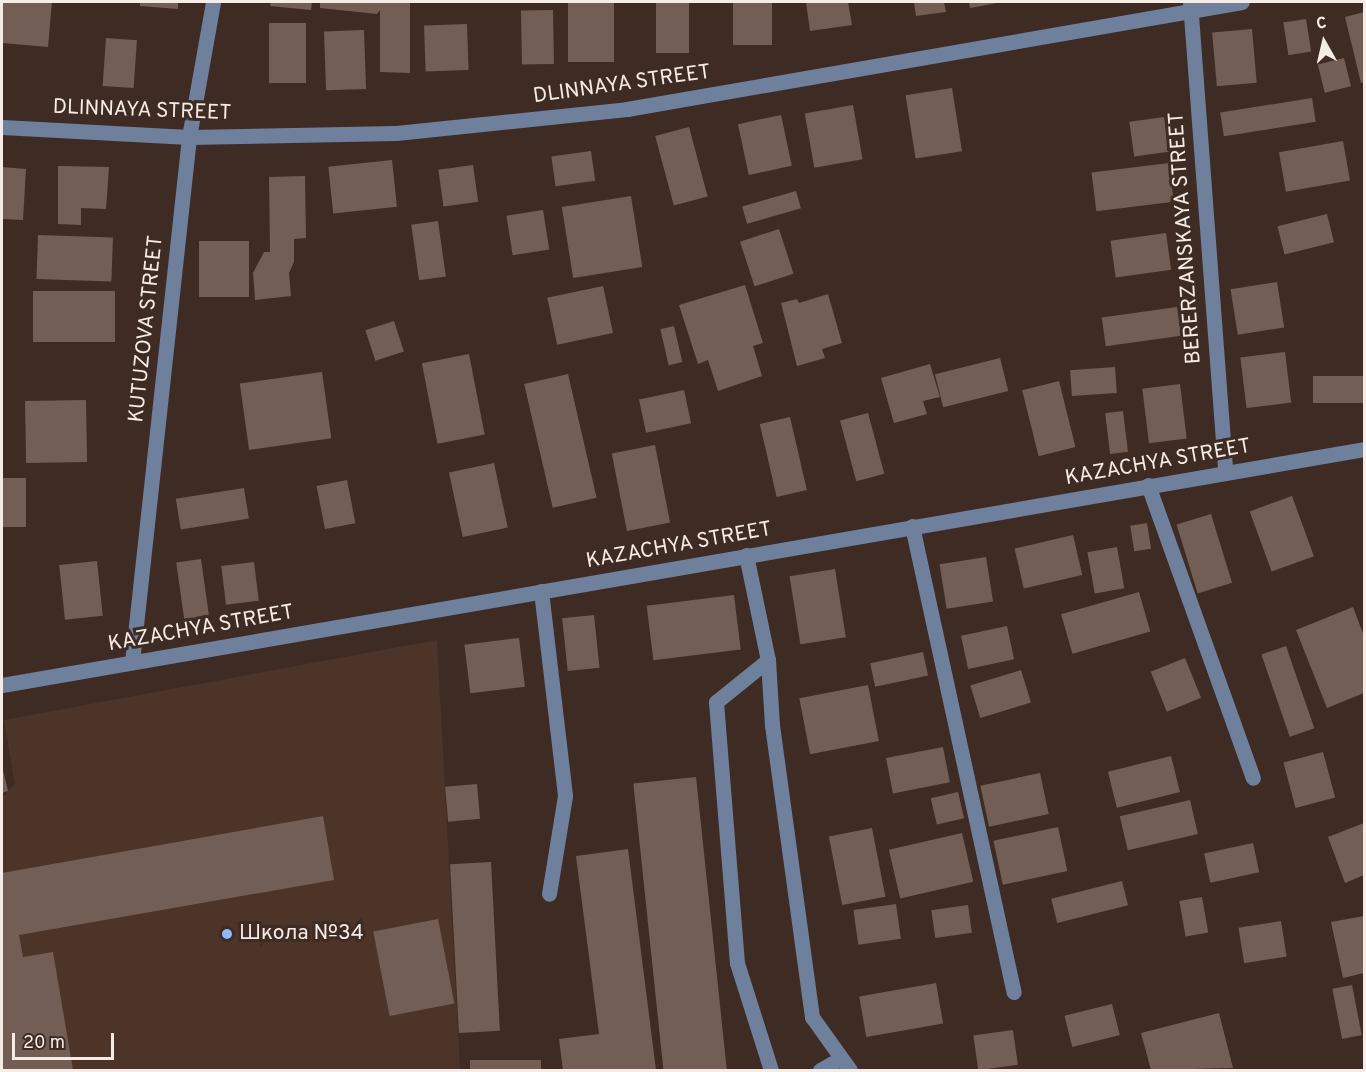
<!DOCTYPE html>
<meta charset="utf-8">
<style>
body{margin:0}
#map{position:relative;width:1366px;height:1072px;overflow:hidden;background:#3e2c24;font-family:Overpass,sans-serif}
div>[style]{position:absolute}
[style*='--x']{left:calc(var(--x)*1px);top:calc(var(--y)*1px);width:calc(var(--w)*1px);rotate:calc(var(--a)*1deg)}
.built>*{inset:0;background:#4c3428}
.building>*{inset:0;background:#725e54;transform-origin:0 0}
.minor>*{height:15px;margin:-7.5px;padding:0 7.5px;transform-origin:7.5px;border-radius:7.5px;background:#6f809c}
.dots>*{width:16px;height:16px;translate:-50% -50%;box-sizing:border-box;border:3px solid #3e2c24;border-radius:50%}
span{translate:-50% -50%;white-space:nowrap;text-align:center;line-height:1.15;-webkit-text-stroke:6px #3e2c24;paint-order:stroke}
.street-label{font-size:21px;color:#f7ebe6}
.poi-label{font-size:21px;color:#f7ebe6}
.left{translate:0 -50%;text-align:left}
.frame{position:absolute;inset:0;border:3px solid #f7ebe6;pointer-events:none}
.north{position:absolute;left:1294px;top:12px;width:60px;height:60px;-webkit-text-stroke:4px #3e2c24;paint-order:stroke;rotate:352deg;font-size:16px;font-weight:700;line-height:24px;text-align:center;color:#f7ebe6}
.north::after{content:'';display:block;margin:auto;width:21px;height:27px;background:#f7ebe6;clip-path:polygon(50% 0,100% 100%,50% 72%,0 100%)}
.scale{position:absolute;left:12px;top:1033px;width:102px;height:27px;box-sizing:border-box;border:3px solid #f7ebe6;border-top:0;padding-left:8px;font-size:18px;line-height:21px;white-space:nowrap;color:#f7ebe6;-webkit-text-stroke:4px #3e2c24;paint-order:stroke}
</style>
<div id="map">
<div class="built">
<div style="clip-path:polygon(437px 640px,460px 1070px,2px 1070px,2px 797px,15px 784px,4px 720px)"></div>
</div>
<div class="building">
<div style="clip-path:polygon(2px 2px,52px 2px,48px 47px,2px 43px)"></div>
<div style="clip-path:polygon(140px 2px,178px 2px,178px 9px,140px 6px)"></div>
<div style="clip-path:polygon(271px 2px,312px 2px,311px 10px,270px 6px)"></div>
<div style="clip-path:polygon(320px 2px,410px 2px,410px 73px,380px 72px,380px 10px,377px 14px,320px 8px)"></div>
<div style="left:568px;top:2px;width:46px;height:60px"></div>
<div style="left:656px;top:2px;width:33px;height:51px"></div>
<div style="left:733px;top:2px;width:39px;height:43px"></div>
<div style="clip-path:polygon(806px 2px,848px 2px,852px 25px,810px 31px)"></div>
<div style="clip-path:polygon(914px 2px,944px 2px,946px 12px,916px 16px)"></div>
<div style="clip-path:polygon(969px 2px,997px 2px,997px 3px,970px 8px)"></div>
<div style="left:553px;top:10px;width:54px;height:32px;rotate:89deg"></div>
<div style="clip-path:polygon(1364px 12px,1364px 82px,1361px 83px,1345px 17px)"></div>
<div style="left:1306px;top:19px;width:33px;height:23px;rotate:81deg"></div>
<div style="left:269px;top:23px;width:37px;height:60px"></div>
<div style="left:467px;top:24px;width:46px;height:43px;rotate:88deg"></div>
<div style="left:1252px;top:29px;width:54px;height:40px;rotate:85deg"></div>
<div style="left:364px;top:30px;width:59px;height:40px;rotate:88deg"></div>
<div style="left:106px;top:38px;width:31px;height:48px;rotate:4deg"></div>
<div style="left:1344px;top:58px;width:29px;height:27px;rotate:76deg"></div>
<div style="left:952px;top:88px;width:64px;height:47px;rotate:81deg"></div>
<div style="left:1312px;top:98px;width:24px;height:93px;rotate:81deg"></div>
<div style="left:853px;top:105px;width:55px;height:49px;rotate:80deg"></div>
<div style="left:781px;top:115px;width:52px;height:44px;rotate:78deg"></div>
<div style="left:1164px;top:117px;width:35px;height:35px;rotate:82deg"></div>
<div style="left:689px;top:127px;width:72px;height:35px;rotate:75deg"></div>
<div style="left:1343px;top:141px;width:40px;height:65px;rotate:80deg"></div>
<div style="left:591px;top:151px;width:30px;height:40px;rotate:82deg"></div>
<div style="left:392px;top:160px;width:47px;height:64px;rotate:84deg"></div>
<div style="left:1169px;top:163px;width:39px;height:78px;rotate:83deg"></div>
<div style="left:473px;top:165px;width:37px;height:35px;rotate:82deg"></div>
<div style="clip-path:polygon(58px 166px,109px 167px,106px 209px,81px 208px,81px 225px,58px 224px)"></div>
<div style="clip-path:polygon(2px 167px,26px 169px,23px 220px,2px 219px)"></div>
<div style="clip-path:polygon(305px 176px,306px 238px,294px 239px,294px 262px,289px 273px,291px 296px,255px 300px,253px 273px,264px 252px,270px 252px,269px 177px)"></div>
<div style="left:796px;top:191px;width:18px;height:56px;rotate:74deg"></div>
<div style="left:631px;top:196px;width:72px;height:70px;rotate:81deg"></div>
<div style="left:543px;top:210px;width:40px;height:37px;rotate:81deg"></div>
<div style="left:1327px;top:214px;width:29px;height:51px;rotate:76deg"></div>
<div style="left:438px;top:221px;width:56px;height:27px;rotate:82deg"></div>
<div style="left:779px;top:229px;width:47px;height:41px;rotate:72deg"></div>
<div style="left:1166px;top:233px;width:37px;height:56px;rotate:82deg"></div>
<div style="left:38px;top:235px;width:75px;height:44px;rotate:2deg"></div>
<div style="left:199px;top:241px;width:50px;height:56px"></div>
<div style="left:1277px;top:282px;width:46px;height:47px;rotate:81deg"></div>
<div style="clip-path:polygon(745px 285px,763px 343px,753px 346px,762px 376px,718px 391px,708px 360px,698px 364px,679px 305px)"></div>
<div style="left:603px;top:286px;width:48px;height:57px;rotate:78deg"></div>
<div style="left:33px;top:291px;width:82px;height:51px"></div>
<div style="clip-path:polygon(828px 294px,842px 343px,822px 349px,825px 358px,797px 366px,781px 303px,797px 299px,799px 303px)"></div>
<div style="left:1177px;top:307px;width:29px;height:76px;rotate:82deg"></div>
<div style="left:394px;top:321px;width:32px;height:30px;rotate:72deg"></div>
<div style="left:674px;top:326px;width:37px;height:14px;rotate:77deg"></div>
<div style="left:1285px;top:352px;width:51px;height:45px;rotate:83deg"></div>
<div style="left:469px;top:354px;width:82px;height:48px;rotate:79deg"></div>
<div style="left:1000px;top:358px;width:34px;height:67px;rotate:76deg"></div>
<div style="clip-path:polygon(930px 364px,940px 397px,923px 401px,927px 414px,894px 423px,881px 378px)"></div>
<div style="left:1115px;top:367px;width:26px;height:45px;rotate:86deg"></div>
<div style="left:322px;top:372px;width:67px;height:83px;rotate:82deg"></div>
<div style="left:568px;top:374px;width:127px;height:45px;rotate:77deg"></div>
<div style="left:1364px;top:376px;width:27px;height:51px;rotate:90deg"></div>
<div style="left:1059px;top:381px;width:68px;height:38px;rotate:76deg"></div>
<div style="left:1180px;top:384px;width:55px;height:38px;rotate:83deg"></div>
<div style="left:684px;top:390px;width:34px;height:46px;rotate:78deg"></div>
<div style="left:86px;top:400px;width:62px;height:61px;rotate:89deg"></div>
<div style="left:1123px;top:411px;width:41px;height:18px;rotate:83deg"></div>
<div style="left:868px;top:413px;width:63px;height:29px;rotate:75deg"></div>
<div style="left:790px;top:417px;width:75px;height:31px;rotate:77deg"></div>
<div style="left:655px;top:445px;width:79px;height:44px;rotate:79deg"></div>
<div style="left:494px;top:463px;width:66px;height:46px;rotate:78deg"></div>
<div style="left:2px;top:478px;width:24px;height:49px"></div>
<div style="left:347px;top:480px;width:44px;height:31px;rotate:79deg"></div>
<div style="left:244px;top:488px;width:31px;height:69px;rotate:81deg"></div>
<div style="left:1292px;top:496px;width:64px;height:45px;rotate:70deg"></div>
<div style="left:1211px;top:514px;width:72px;height:36px;rotate:73deg"></div>
<div style="left:1147px;top:523px;width:26px;height:17px;rotate:81deg"></div>
<div style="left:1073px;top:535px;width:41px;height:60px;rotate:77deg"></div>
<div style="left:1117px;top:547px;width:42px;height:30px;rotate:80deg"></div>
<div style="left:986px;top:557px;width:45px;height:47px;rotate:81deg"></div>
<div style="left:201px;top:559px;width:57px;height:25px;rotate:82deg"></div>
<div style="left:97px;top:561px;width:55px;height:38px;rotate:84deg"></div>
<div style="left:254px;top:562px;width:39px;height:33px;rotate:83deg"></div>
<div style="left:835px;top:569px;width:69px;height:46px;rotate:81deg"></div>
<div style="left:1139px;top:592px;width:41px;height:81px;rotate:74deg"></div>
<div style="left:734px;top:595px;width:55px;height:88px;rotate:83deg"></div>
<div style="clip-path:polygon(1353px 607px,1364px 636px,1364px 693px,1327px 708px,1296px 630px)"></div>
<div style="left:594px;top:615px;width:53px;height:32px;rotate:84deg"></div>
<div style="left:1007px;top:626px;width:34px;height:47px;rotate:78deg"></div>
<div style="left:519px;top:638px;width:49px;height:55px;rotate:83deg"></div>
<div style="left:1286px;top:646px;width:87px;height:26px;rotate:71deg"></div>
<div style="left:923px;top:652px;width:24px;height:54px;rotate:78deg"></div>
<div style="left:1185px;top:658px;width:43px;height:37px;rotate:68deg"></div>
<div style="left:1021px;top:670px;width:34px;height:53px;rotate:73deg"></div>
<div style="left:868px;top:685px;width:57px;height:70px;rotate:79deg"></div>
<div style="left:943px;top:747px;width:36px;height:58px;rotate:79deg"></div>
<div style="left:1323px;top:752px;width:47px;height:41px;rotate:75deg"></div>
<div style="left:1171px;top:756px;width:37px;height:65px;rotate:76deg"></div>
<div style="clip-path:polygon(2px 766px,8px 791px,2px 793px)"></div>
<div style="left:1040px;top:773px;width:42px;height:61px;rotate:78deg"></div>
<div style="left:696px;top:777px;width:294px;height:63px;rotate:84deg"></div>
<div style="left:477px;top:784px;width:35px;height:32px;rotate:85deg"></div>
<div style="left:958px;top:792px;width:27px;height:28px;rotate:77deg"></div>
<div style="left:1190px;top:800px;width:35px;height:72px;rotate:77deg"></div>
<div style="clip-path:polygon(323px 816px,334px 880px,19px 935px,23px 957px,53px 952px,73px 1070px,2px 1070px,2px 873px)"></div>
<div style="clip-path:polygon(1364px 823px,1364px 875px,1345px 883px,1328px 837px)"></div>
<div style="left:1058px;top:827px;width:45px;height:66px;rotate:78deg"></div>
<div style="left:872px;top:828px;width:70px;height:44px;rotate:79deg"></div>
<div style="left:962px;top:833px;width:50px;height:75px;rotate:77deg"></div>
<div style="left:1253px;top:843px;width:30px;height:50px;rotate:78deg"></div>
<div style="clip-path:polygon(628px 849px,656px 1070px,563px 1070px,559px 1039px,599px 1034px,576px 856px)"></div>
<div style="left:491px;top:862px;width:169px;height:41px;rotate:87deg"></div>
<div style="left:1122px;top:881px;width:25px;height:73px;rotate:76deg"></div>
<div style="left:1202px;top:897px;width:36px;height:23px;rotate:80deg"></div>
<div style="left:896px;top:904px;width:35px;height:43px;rotate:82deg"></div>
<div style="left:968px;top:905px;width:28px;height:37px;rotate:82deg"></div>
<div style="clip-path:polygon(1364px 916px,1364px 973px,1343px 978px,1331px 922px)"></div>
<div style="left:438px;top:919px;width:86px;height:66px;rotate:79deg"></div>
<div style="left:1281px;top:921px;width:36px;height:43px;rotate:81deg"></div>
<div style="left:936px;top:983px;width:41px;height:78px;rotate:80deg"></div>
<div style="left:1352px;top:985px;width:51px;height:20px;rotate:79deg"></div>
<div style="left:1112px;top:1004px;width:32px;height:49px;rotate:76deg"></div>
<div style="clip-path:polygon(1219px 1013px,1233px 1068px,1151px 1070px,1141px 1033px)"></div>
<div style="left:1013px;top:1030px;width:35px;height:40px;rotate:82deg"></div>
<div style="left:541px;top:1060px;width:10px;height:71px;rotate:90deg"></div>
</div>
<div class="minor">
<div style="--x:1190;--y:2;--w:471;--a:85.7"></div>
<div style="--x:2;--y:127;--w:187;--a:3.1"></div>
<div style="--x:189;--y:137;--w:207;--a:-1.1"></div>
<div style="--x:396;--y:133;--w:232;--a:-5.9"></div>
<div style="--x:627;--y:109;--w:624;--a:-9.87"></div>
<div style="--x:1148;--y:485;--w:311;--a:70.3"></div>
<div style="--x:912;--y:526;--w:477;--a:77.7"></div>
<div style="--x:746;--y:555;--w:107;--a:78.2"></div>
<div style="--x:768;--y:660;--w:67;--a:141.1"></div>
<div style="--x:716;--y:702;--w:262;--a:85.4"></div>
<div style="--x:737;--y:963;--w:112;--a:72.4"></div>
<div style="--x:541;--y:591;--w:206;--a:83.3"></div>
<div style="--x:565;--y:796;--w:99;--a:99.3"></div>
<div style="--x:768;--y:660;--w:65;--a:86.5"></div>
<div style="--x:772;--y:725;--w:295;--a:82.2"></div>
<div style="--x:812;--y:1017;--w:65;--a:54.4"></div>
<div style="--x:132;--y:662;--w:528;--a:-83.8"></div>
<div style="--x:189;--y:137;--w:137;--a:-79.9"></div>
<div style="--x:2;--y:685;--w:1382;--a:-9.83"></div>
<div style="--x:820;--y:1070;--w:23;--a:-29"></div>
</div>
<div class="dots">
<div style="left:227px;top:934px;background:#90b8fd"></div>
</div>
<div class="street-label">
<span style="left:622px;top:85px;rotate:-8deg">DLINNAYA STREET</span>
<span style="left:142px;top:111px;rotate:2deg">DLINNAYA STREET</span>
<span style="left:1186px;top:238px;rotate:-94deg">BERERZANSKAYA STREET</span>
<span style="left:147px;top:329px;rotate:-84deg">KUTUZOVA STREET</span>
<span style="left:1158px;top:463px;rotate:-10deg">KAZACHYA STREET</span>
<span style="left:679px;top:546px;rotate:-10deg">KAZACHYA STREET</span>
<span style="left:201px;top:629px;rotate:-10deg">KAZACHYA STREET</span>
</div>
<div class="poi-label">
<span class="left" style="left:239px;top:934px">Школа №34</span>
</div>
<div class="frame"></div>
<div class="north">С</div>
<div class="scale">20 m</div>
</div>
